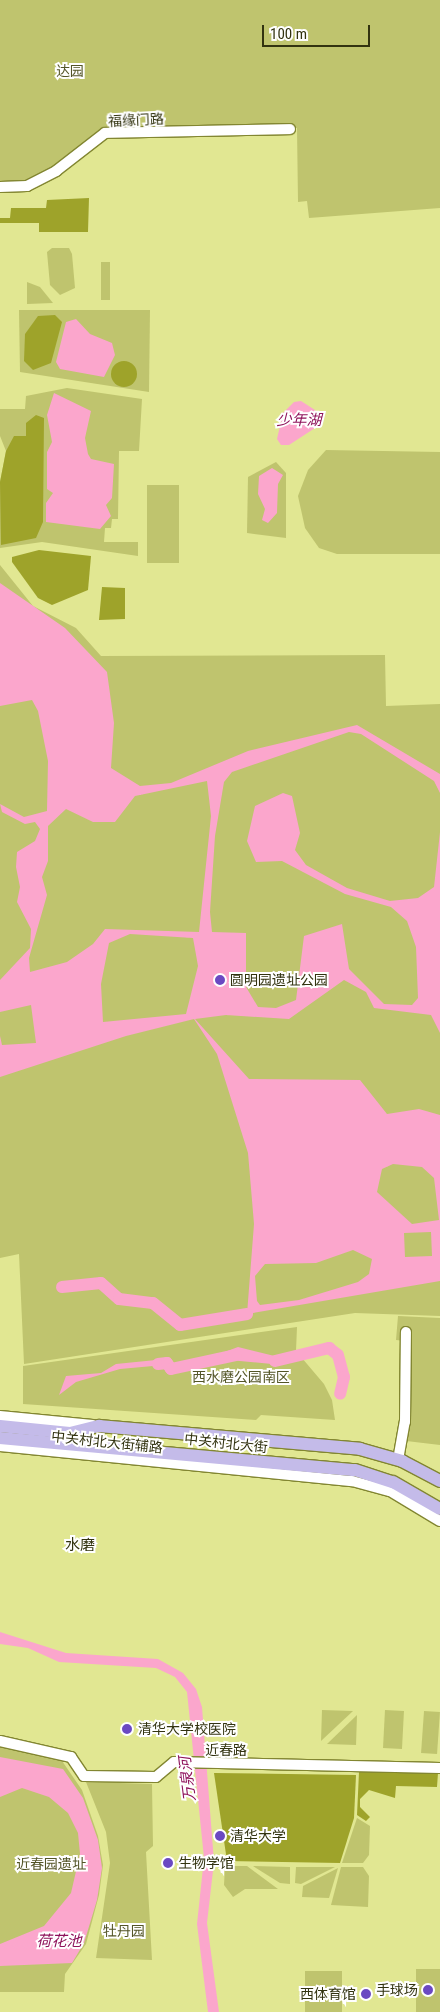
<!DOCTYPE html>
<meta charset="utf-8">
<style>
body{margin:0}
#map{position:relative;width:440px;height:2012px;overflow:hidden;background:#e1e792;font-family:"Roboto Condensed","Noto Sans SC",sans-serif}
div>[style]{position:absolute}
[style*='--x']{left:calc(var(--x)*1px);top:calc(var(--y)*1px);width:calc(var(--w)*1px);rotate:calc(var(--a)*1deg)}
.green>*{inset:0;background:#bfc46e;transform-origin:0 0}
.forest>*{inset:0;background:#9ea32a}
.round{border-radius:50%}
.water>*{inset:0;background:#fba6cc}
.river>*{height:12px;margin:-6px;padding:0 6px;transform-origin:6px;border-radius:6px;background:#fba6cc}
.roads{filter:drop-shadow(1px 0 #828631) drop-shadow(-1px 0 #828631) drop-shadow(0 1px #828631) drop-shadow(0 -1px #828631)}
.minor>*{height:10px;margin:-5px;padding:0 5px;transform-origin:5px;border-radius:5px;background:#fff}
.major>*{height:12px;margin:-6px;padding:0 6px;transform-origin:6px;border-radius:6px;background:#c4bbe9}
.dots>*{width:14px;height:14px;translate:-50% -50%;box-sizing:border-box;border:2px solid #fff;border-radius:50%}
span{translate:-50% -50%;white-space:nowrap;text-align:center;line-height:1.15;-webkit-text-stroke:4px #fff;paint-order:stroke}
.park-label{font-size:14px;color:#535527}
.street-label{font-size:14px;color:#323310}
.poi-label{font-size:14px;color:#323310}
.left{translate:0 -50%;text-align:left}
.right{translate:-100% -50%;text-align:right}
.water-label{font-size:15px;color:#8e125b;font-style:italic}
.neighbourhood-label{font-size:15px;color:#323310}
.scale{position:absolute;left:262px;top:25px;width:108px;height:22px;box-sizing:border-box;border:2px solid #323310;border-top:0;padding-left:6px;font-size:15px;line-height:18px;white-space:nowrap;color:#323310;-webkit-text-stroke:4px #fff;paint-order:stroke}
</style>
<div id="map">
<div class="green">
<div style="clip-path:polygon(0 0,440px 0,440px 208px,309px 218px,307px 201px,298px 202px,297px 128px,105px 133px,27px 186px,0 187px)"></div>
<div style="clip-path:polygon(52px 248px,69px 248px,72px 254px,75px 288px,60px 295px,50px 285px,47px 252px)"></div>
<div style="left:101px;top:262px;width:9px;height:38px"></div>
<div style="clip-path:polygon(27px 282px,40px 287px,53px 303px,27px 304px)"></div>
<div style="clip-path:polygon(19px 310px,150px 310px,149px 392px,20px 372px)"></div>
<div style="clip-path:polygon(67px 388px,142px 399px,139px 451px,119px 451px,118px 519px,112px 519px,111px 528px,105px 528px,104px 542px,138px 542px,138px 556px,42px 542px,0 548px,0 482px,6px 451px,0 436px,0 409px,25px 409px,26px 396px)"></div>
<div style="clip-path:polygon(326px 450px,440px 452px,440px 554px,337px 554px,319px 548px,305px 528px,298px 496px,308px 470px)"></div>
<div style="clip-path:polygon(276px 462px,286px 473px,286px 538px,247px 533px,248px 477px)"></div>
<div style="left:147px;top:485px;width:32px;height:78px"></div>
<div style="clip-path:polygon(0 565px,33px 606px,76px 628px,101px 656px,385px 655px,386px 706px,440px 704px,440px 1316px,355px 1313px,24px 1364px,19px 1254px,0 1258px)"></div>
<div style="clip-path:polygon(398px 1316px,440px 1318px,440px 1445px,398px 1440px,405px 1341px,396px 1340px)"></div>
<div style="clip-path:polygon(297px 1327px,296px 1351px,324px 1384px,332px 1400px,335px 1420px,261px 1415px,256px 1420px,23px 1404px,23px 1366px)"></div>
<div style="clip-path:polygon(322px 1710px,353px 1711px,321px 1741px)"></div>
<div style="left:385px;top:1710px;width:19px;height:38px;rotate:3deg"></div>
<div style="left:424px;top:1711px;width:16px;height:42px;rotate:4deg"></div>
<div style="clip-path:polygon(357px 1715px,356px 1745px,327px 1744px)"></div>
<div style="clip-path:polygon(0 1745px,60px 1758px,82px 1790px,98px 1836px,103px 1865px,99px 1895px,86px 1944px,65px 1974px,64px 1992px,0 1992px)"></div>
<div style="clip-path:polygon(86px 1782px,152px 1784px,153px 1846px,146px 1852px,152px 1960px,96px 1958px,110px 1863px,106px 1832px)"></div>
<div style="clip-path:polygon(357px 1818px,370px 1826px,369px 1855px,363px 1863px,342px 1863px)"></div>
<div style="clip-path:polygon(225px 1866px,247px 1866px,278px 1889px,245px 1889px,233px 1897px,224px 1885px)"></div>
<div style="clip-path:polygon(253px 1866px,290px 1867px,290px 1884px,280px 1883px)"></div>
<div style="clip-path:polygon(296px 1867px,335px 1867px,301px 1884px,295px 1883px)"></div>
<div style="clip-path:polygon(341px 1867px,363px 1867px,369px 1876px,368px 1907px,331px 1905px)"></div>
<div style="clip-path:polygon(338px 1868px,329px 1898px,302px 1897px,303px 1886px)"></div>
<div style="left:416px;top:1969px;width:24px;height:43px"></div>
<div style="left:305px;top:1971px;width:37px;height:41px"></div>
</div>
<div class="forest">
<div style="clip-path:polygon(89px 198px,88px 232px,39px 232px,39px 223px,0 223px,0 218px,10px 218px,11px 208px,46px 208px,47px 200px)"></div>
<div style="clip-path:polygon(38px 316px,55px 315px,62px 322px,51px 363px,33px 370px,24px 361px,25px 334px)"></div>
<div class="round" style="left:111px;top:361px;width:26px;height:26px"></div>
<div style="clip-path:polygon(36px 415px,44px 418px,43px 522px,36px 538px,1px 545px,0 482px,6px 451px,14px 436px,26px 436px,26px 423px)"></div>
<div style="clip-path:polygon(39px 550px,91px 556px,88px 590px,52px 605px,38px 598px,12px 562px,12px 557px)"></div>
<div style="clip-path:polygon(102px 587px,125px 588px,125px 619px,99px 620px)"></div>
<div style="clip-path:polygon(359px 1772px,438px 1773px,437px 1787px,396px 1786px,395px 1798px,369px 1790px,360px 1799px,360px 1807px,370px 1817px,366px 1821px,357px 1815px)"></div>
<div style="clip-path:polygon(214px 1773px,356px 1775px,354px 1818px,340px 1863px,227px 1861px)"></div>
</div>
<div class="water">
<div style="clip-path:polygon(76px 319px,90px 334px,112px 343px,115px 355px,104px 377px,60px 369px,56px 362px,66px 322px)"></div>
<div style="clip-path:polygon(54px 393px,91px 411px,85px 438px,88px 454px,91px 459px,114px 464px,112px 498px,106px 505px,111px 516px,100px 529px,46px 522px,46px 503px,53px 493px,47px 489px,47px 452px,52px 442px,47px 415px)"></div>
<div style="clip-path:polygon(301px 401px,315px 410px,315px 428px,289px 445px,281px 445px,277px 439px,283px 413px,294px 402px)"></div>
<div style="clip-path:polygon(272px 468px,283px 475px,278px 484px,277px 513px,268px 523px,262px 520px,265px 509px,258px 494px,259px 476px)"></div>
<div style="clip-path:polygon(evenodd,0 583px,65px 628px,107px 672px,114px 723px,111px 768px,140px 786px,171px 783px,248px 751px,357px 725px,440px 774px,440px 793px,434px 781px,361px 734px,349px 732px,232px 772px,224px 782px,215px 836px,210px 912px,212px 932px,246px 933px,246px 987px,258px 1007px,276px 1008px,296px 1000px,304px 936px,342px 924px,349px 969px,384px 1004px,412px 1005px,418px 998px,416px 947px,407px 921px,391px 907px,345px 894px,282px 861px,256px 862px,247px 841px,255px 806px,283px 793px,292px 796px,300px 833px,295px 850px,306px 865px,347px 888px,390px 901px,418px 898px,434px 887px,440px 832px,440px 1033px,431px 1015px,374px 1008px,366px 992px,344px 980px,289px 1019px,226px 1015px,195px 1019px,249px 1079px,360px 1080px,387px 1114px,419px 1109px,440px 1115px,440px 1281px,247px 1314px,254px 1224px,248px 1153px,217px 1054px,194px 1019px,126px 1036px,0 1077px,0 1036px,2px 1045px,36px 1043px,31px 1005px,0 1012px,0 980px,30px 948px,31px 929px,17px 902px,20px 887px,16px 867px,17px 852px,35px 841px,40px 829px,35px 822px,25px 824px,2px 812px,0 804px,24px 817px,47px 811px,48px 761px,38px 711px,32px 700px,0 706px,0 583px,207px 781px,211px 816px,199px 932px,105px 929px,93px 944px,67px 962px,30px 972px,29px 958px,47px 895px,42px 877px,48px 861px,48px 826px,66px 809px,93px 822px,115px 822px,135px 796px,207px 781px,0 583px,130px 934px,193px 938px,198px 966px,186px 1014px,103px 1022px,101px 984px,109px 943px,130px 934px,0 583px,393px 1164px,422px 1167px,434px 1178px,439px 1220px,412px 1224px,377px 1192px,382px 1169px,393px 1164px,0 583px,431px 1232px,432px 1256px,405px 1257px,404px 1233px,431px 1232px,0 583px,353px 1250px,372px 1259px,369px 1274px,358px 1282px,299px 1300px,260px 1305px,257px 1301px,255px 1276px,265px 1264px,316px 1263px,353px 1250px)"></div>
<div style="clip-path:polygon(238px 1347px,291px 1360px,272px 1364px,218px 1359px,169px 1369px,164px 1365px,120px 1369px,76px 1382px,59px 1395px,66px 1376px,101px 1373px,116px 1364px,166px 1359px,175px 1364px,198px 1362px)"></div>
<div style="clip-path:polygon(0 1632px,66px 1653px,158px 1659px,183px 1673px,196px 1689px,202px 1707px,214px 1862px,207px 1923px,219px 2012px,208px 2012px,197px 1924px,204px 1858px,187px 1692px,175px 1677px,156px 1668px,59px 1662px,28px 1648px,0 1644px)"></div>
<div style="clip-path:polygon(0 1757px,63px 1769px,83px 1798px,98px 1840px,102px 1868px,97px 1900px,84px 1943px,72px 1963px,0 1966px,0 1944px,44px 1926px,71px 1893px,80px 1854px,78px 1833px,68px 1813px,49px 1797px,22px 1788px,0 1797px)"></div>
</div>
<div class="river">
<div style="--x:62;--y:1287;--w:39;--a:-6"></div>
<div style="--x:101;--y:1283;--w:24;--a:42"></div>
<div style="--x:119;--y:1299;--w:34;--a:7"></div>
<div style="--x:153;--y:1303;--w:35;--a:39"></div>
<div style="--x:180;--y:1325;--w:68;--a:-9.3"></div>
<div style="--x:275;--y:1361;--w:56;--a:-13.5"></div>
<div style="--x:329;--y:1348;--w:11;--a:38"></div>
<div style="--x:338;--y:1355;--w:23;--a:75"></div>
<div style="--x:344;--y:1377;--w:17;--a:103"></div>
<div style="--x:158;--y:1364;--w:9;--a:-6"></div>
<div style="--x:167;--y:1363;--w:7;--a:56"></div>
<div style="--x:171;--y:1369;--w:66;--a:-12.2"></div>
</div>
<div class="roads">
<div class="minor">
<div style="--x:0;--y:187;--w:27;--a:-2"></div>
<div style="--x:27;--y:186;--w:33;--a:-27"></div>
<div style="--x:56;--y:171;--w:62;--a:-37.8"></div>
<div style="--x:105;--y:133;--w:185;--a:-1.2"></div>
<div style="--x:0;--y:1416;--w:93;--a:5.5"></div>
<div style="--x:0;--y:1446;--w:354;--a:5.7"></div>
<div style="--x:352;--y:1481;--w:39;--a:15"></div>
<div style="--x:390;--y:1491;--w:58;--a:31"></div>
<div style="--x:398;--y:1460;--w:39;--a:-80"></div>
<div style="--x:405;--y:1422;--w:90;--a:-89.4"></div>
<div style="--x:0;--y:1741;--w:73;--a:12.7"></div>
<div style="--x:71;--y:1757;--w:23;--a:56"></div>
<div style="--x:84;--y:1776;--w:72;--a:0.8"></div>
<div style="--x:156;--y:1777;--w:23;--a:-40"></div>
<div style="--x:174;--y:1762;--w:266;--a:1.3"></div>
</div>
<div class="major">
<div style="--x:0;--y:1426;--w:70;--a:5.7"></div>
<div style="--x:70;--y:1433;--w:30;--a:-14"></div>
<div style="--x:99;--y:1426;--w:262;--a:5"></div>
<div style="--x:360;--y:1449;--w:44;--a:15.9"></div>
<div style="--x:402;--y:1461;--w:43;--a:27.8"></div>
<div style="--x:0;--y:1438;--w:356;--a:5.2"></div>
<div style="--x:355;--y:1470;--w:40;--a:18"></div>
<div style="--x:393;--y:1482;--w:54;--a:29.9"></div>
</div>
</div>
<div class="dots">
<div style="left:220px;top:980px;background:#6b49c2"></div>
<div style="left:127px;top:1729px;background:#6b49c2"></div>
<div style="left:220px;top:1836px;background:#6b49c2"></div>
<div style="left:168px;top:1863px;background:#6b49c2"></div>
<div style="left:428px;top:1990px;background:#6b49c2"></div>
<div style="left:366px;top:1994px;background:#6b49c2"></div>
</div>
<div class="park-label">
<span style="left:70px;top:71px">达园</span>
<span style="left:241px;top:1377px">西水磨公园南区</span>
<span style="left:51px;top:1864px">近春园遗址</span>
<span style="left:124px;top:1931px">牡丹园</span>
</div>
<div class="street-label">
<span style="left:136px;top:120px;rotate:-3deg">福缘门路</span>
<span style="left:107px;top:1442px;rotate:6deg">中关村北大街辅路</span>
<span style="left:226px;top:1443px;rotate:6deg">中关村北大街</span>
<span style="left:226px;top:1750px">近春路</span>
</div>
<div class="poi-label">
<span class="left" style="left:230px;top:980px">圆明园遗址公园</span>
<span class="left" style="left:138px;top:1729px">清华大学校医院</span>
<span class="left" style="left:230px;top:1836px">清华大学</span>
<span class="left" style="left:178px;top:1863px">生物学馆</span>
<span class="right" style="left:418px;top:1990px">手球场</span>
<span class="right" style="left:356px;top:1994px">西体育馆</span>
</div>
<div class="water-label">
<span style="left:299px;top:421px">少年湖</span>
<span style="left:188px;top:1779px;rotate:-97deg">万泉河</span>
<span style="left:59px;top:1942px">荷花池</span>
</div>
<div class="neighbourhood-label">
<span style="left:80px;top:1546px">水磨</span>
</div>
<div class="scale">100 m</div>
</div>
